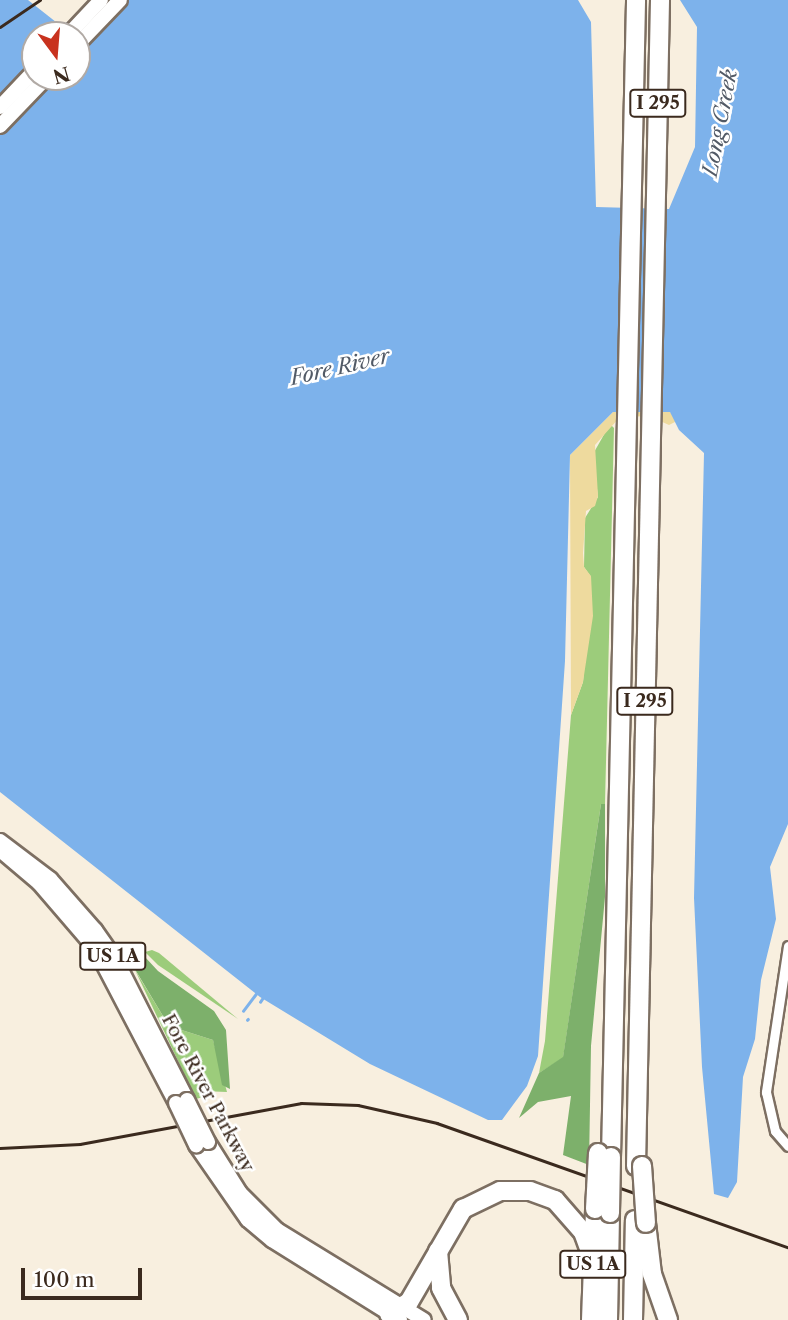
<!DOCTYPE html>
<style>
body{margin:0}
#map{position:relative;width:788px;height:1320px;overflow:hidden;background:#f8efdf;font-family:"Libre Caslon Text",serif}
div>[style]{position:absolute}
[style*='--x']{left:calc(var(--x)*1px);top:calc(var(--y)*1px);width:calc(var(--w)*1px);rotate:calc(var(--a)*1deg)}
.green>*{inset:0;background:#9ccc7b}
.forest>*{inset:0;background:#7db06b}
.sand>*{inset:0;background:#eeda9e}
.water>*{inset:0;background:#7db2eb}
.stream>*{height:2.5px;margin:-1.25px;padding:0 1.25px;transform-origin:1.25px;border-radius:1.25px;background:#7db2eb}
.roads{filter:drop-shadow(2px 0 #7d6f62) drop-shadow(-2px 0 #7d6f62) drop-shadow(0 2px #7d6f62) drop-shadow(0 -2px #7d6f62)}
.minor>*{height:9px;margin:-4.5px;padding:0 4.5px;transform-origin:4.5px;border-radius:4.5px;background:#fff}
.primary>*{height:14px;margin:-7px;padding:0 7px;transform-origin:7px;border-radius:7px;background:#fff}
.motorway>*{height:18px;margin:-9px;padding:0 9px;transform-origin:9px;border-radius:9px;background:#fff}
.rail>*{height:2.5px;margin:-1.25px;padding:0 1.25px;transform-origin:1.25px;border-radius:1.25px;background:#3b2a1e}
.bridges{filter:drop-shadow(2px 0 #7d6f62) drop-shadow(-2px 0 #7d6f62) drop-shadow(0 2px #7d6f62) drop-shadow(0 -2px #7d6f62)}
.primary-bridge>*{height:14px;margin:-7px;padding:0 7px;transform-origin:7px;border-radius:7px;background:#fff}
.motorway-bridge>*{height:18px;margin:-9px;padding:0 9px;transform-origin:9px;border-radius:9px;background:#fff}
span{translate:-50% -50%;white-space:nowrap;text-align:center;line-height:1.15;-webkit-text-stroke:5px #fff;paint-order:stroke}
.shield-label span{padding:2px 5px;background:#fff;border:2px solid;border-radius:5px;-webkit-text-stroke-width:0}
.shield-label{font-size:18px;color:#3b2a1e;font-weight:700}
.street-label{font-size:19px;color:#3b2a1e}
.water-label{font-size:21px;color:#525a66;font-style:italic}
.north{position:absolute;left:21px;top:21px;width:70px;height:70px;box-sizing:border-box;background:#fff;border:2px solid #b1aaa5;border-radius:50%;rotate:164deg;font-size:19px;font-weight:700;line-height:28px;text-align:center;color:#3b2a1e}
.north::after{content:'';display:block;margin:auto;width:24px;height:32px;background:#c8321e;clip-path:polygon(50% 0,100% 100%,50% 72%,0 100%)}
.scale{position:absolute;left:21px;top:1268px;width:121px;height:32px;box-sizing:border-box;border:4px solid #3b2a1e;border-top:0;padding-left:9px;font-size:21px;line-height:24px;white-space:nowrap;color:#3b2a1e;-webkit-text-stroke:5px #fff;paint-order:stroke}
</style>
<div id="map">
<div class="green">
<div style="clip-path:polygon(610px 424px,614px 428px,605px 804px,601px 804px,563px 1058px,539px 1073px,545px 1041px,571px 715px,583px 682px,591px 590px,591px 577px,584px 567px,585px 518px,598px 497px,593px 454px)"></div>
<div style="clip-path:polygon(152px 950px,159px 953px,238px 1019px,158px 965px,145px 952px)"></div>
<div style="clip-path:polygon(135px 970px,169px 1026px,213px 1040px,227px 1092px,202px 1091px,203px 1097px,196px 1099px)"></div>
</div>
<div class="forest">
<div style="clip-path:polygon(601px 804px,605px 804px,605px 897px,591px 1046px,589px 1165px,563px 1155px,571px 1096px,538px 1102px,519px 1118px,539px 1073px,563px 1057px)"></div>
<div style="clip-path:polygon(132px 943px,158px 971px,214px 1011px,226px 1030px,230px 1089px,222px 1085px,213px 1040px,169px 1026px,124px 951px)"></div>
</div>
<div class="sand">
<div style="clip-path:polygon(613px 412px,670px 412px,677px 421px,669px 425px,649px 416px,620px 417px,595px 445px,598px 496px,595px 506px,586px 511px,583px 553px,584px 567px,591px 576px,593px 616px,583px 682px,571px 715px,570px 455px)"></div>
</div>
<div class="water">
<div style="clip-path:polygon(evenodd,0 0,28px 0,61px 26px,101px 0,578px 0,591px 22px,596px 207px,669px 209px,695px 147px,697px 27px,680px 0,788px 0,788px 824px,770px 867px,776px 919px,761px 980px,755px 1039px,743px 1077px,737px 1182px,728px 1198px,714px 1194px,702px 1067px,694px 898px,704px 453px,679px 430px,670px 412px,613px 412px,570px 455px,565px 661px,538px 1056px,527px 1086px,502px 1120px,488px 1120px,370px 1064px,260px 997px,0 792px,0 0,35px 35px,77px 35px,77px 77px,35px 77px,35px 35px)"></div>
</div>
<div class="stream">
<div style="--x:260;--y:1002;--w:4;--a:-56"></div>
<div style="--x:243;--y:1011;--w:21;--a:-53"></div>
<div style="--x:247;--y:1020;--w:1;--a:-45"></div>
</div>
<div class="roads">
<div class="minor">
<div style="--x:788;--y:946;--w:148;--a:98.6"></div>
<div style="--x:766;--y:1092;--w:40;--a:77"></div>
<div style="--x:775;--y:1131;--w:20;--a:49"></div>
</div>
<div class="primary">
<div style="--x:68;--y:35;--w:48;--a:-46.7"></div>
<div style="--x:77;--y:45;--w:62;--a:-46.3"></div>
<div style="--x:0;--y:107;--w:51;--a:-46.6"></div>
<div style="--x:0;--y:126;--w:68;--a:-46.2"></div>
<div style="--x:0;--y:841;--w:63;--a:37.2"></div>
<div style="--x:50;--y:879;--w:68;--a:48.6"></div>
<div style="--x:95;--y:930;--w:37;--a:55"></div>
<div style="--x:116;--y:960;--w:157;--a:63.1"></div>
<div style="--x:0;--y:850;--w:51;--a:40.2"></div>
<div style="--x:39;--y:883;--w:86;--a:49.3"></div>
<div style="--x:95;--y:948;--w:175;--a:62.4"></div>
<div style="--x:208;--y:1142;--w:60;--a:57.9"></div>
<div style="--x:240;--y:1193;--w:52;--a:45"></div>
<div style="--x:277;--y:1230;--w:172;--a:31.5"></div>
<div style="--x:196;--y:1145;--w:91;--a:55.3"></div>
<div style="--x:248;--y:1220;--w:31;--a:40"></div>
<div style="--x:272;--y:1240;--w:151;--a:32"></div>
</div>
<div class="motorway">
<div style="--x:611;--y:1157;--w:1157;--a:-88.76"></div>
<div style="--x:636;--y:1166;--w:1166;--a:-88.82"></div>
<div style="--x:646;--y:1223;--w:51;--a:83.3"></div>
<div style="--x:652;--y:1274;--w:49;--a:70.8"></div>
<div style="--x:438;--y:1251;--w:37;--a:85"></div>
<div style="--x:441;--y:1288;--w:36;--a:62"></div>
<div style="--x:389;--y:1314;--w:23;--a:-31"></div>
<div style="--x:409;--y:1302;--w:108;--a:-59.9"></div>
<div style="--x:463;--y:1209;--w:41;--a:-25.9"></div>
<div style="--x:500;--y:1191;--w:30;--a:0"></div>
<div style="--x:530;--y:1191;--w:27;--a:20"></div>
<div style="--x:555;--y:1200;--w:43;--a:48.8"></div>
<div style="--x:583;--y:1232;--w:29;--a:70"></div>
<div style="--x:591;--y:1320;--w:111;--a:-87.9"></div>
<div style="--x:608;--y:1320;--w:107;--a:-88.9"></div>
<div style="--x:633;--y:1320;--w:100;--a:-88.9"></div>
</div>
</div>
<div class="rail">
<div style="--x:0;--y:27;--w:48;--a:-34"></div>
<div style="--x:0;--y:1148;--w:80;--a:-2.9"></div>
<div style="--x:80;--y:1144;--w:225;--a:-10.5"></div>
<div style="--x:301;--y:1103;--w:57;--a:2"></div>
<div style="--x:358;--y:1105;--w:81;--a:12.8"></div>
<div style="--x:437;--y:1123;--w:372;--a:19.5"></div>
</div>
<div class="bridges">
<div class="primary-bridge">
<div style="--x:187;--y:1100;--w:47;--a:63.4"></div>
<div style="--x:176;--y:1103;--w:47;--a:64.5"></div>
</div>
<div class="motorway-bridge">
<div style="--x:642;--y:1166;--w:57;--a:86"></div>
<div style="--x:595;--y:1209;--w:56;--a:-86.9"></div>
<div style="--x:610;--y:1213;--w:56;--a:-89"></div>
</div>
</div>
<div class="shield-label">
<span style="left:658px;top:103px">I 295</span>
<span style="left:645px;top:701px">I 295</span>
<span style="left:113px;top:956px">US 1A</span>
<span style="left:593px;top:1264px">US 1A</span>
</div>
<div class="street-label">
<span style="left:208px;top:1093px;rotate:62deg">Fore River Parkway</span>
</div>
<div class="water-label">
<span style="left:720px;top:123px;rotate:-79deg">Long Creek</span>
<span style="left:340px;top:367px;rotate:-13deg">Fore River</span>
</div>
<div class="north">N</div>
<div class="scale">100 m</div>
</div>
